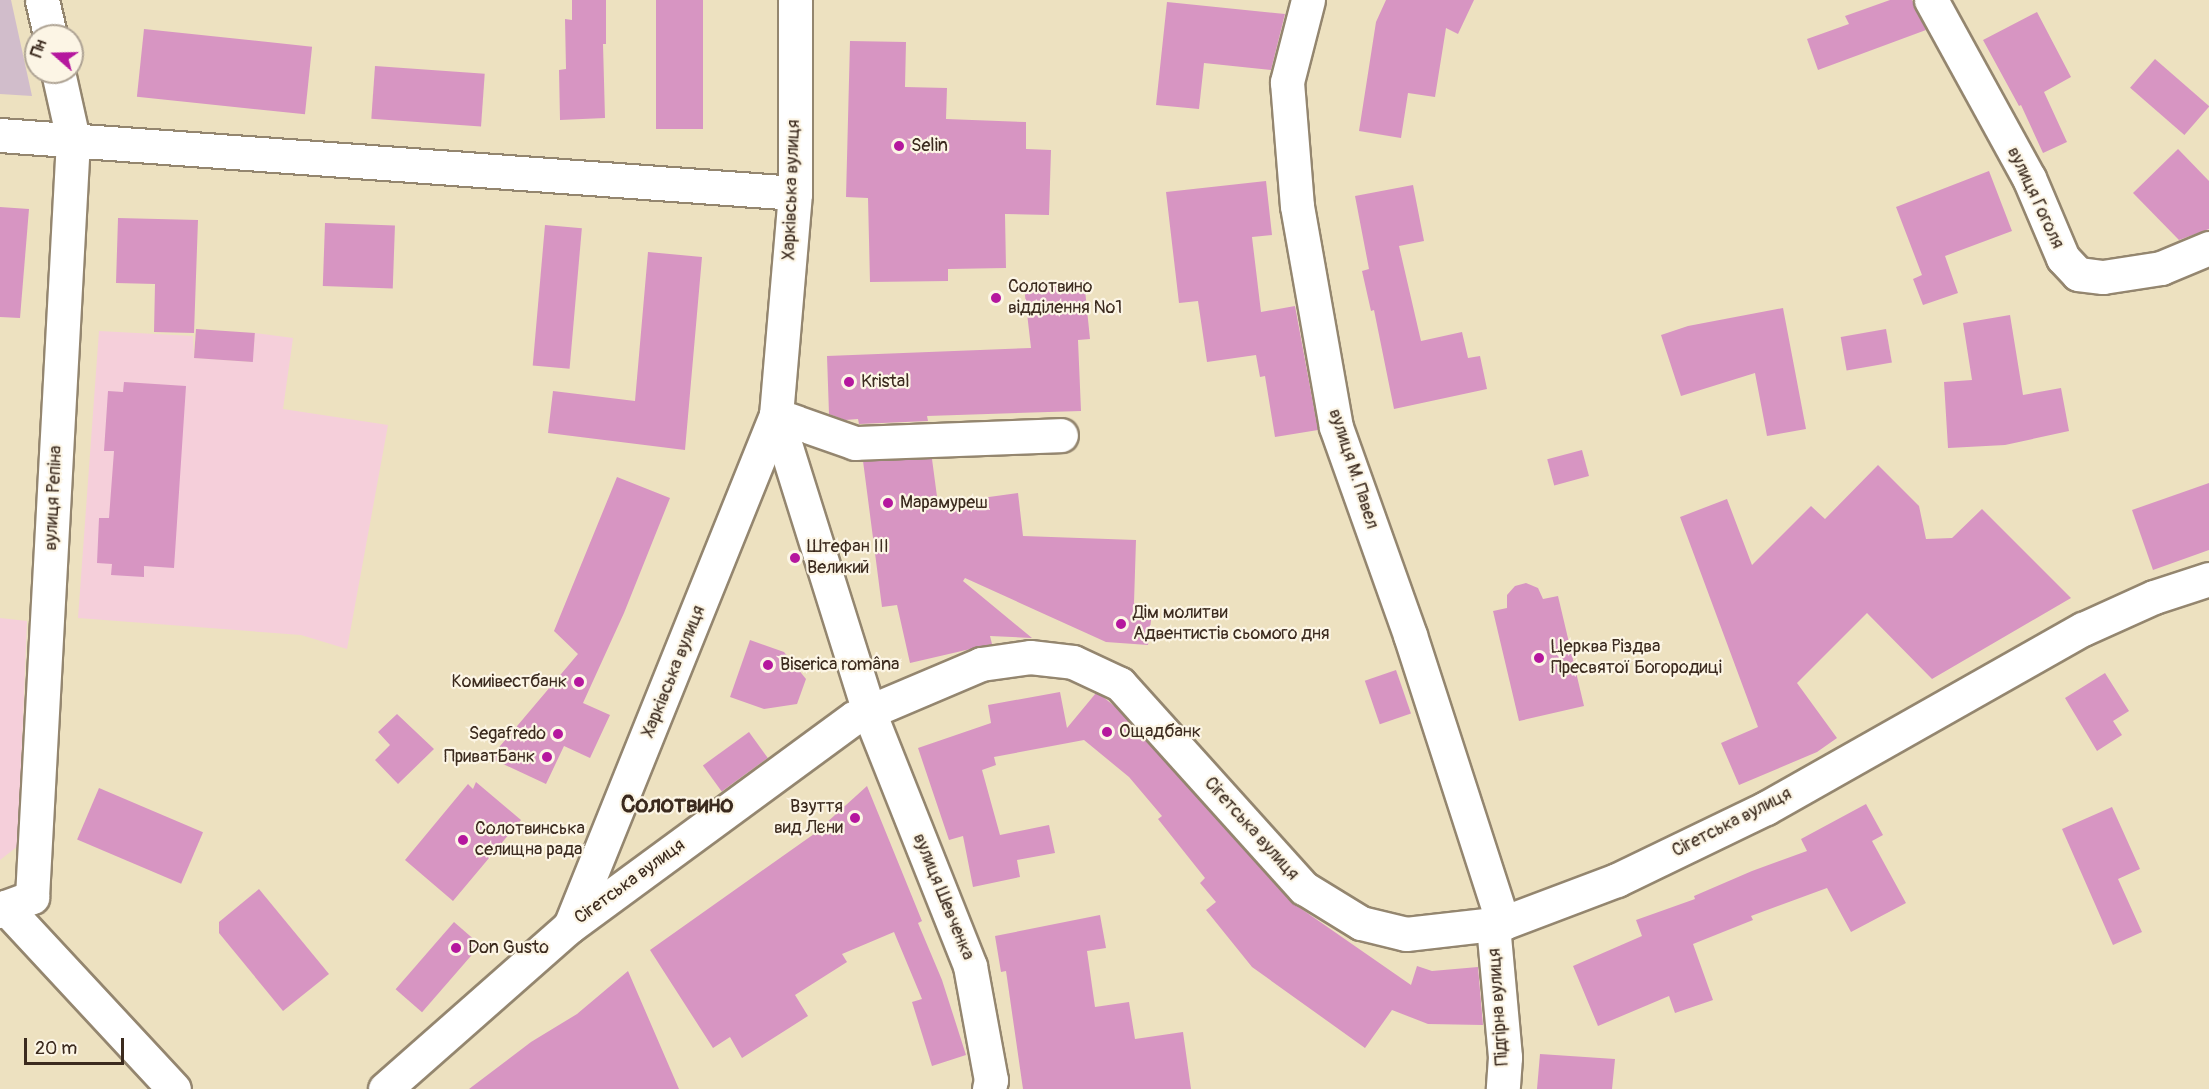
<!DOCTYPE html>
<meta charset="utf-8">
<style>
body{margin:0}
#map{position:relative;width:2209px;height:1089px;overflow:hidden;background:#ede1c0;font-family:Pangolin,sans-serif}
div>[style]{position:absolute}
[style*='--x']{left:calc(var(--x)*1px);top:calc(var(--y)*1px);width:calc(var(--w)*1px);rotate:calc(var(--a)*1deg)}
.built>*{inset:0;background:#f5cfda}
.industrial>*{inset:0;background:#d1bdcb}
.building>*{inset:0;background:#d795c2;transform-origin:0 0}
.roads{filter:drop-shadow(2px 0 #94866f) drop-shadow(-2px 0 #94866f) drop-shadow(0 2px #94866f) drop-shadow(0 -2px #94866f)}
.minor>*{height:33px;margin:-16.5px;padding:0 16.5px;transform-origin:16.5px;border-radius:16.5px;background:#fff}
.dots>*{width:16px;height:16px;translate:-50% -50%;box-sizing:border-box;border:3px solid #fcf5e5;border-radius:50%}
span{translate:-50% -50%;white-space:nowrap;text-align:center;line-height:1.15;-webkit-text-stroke:4.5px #fcf5e5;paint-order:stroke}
.poi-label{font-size:18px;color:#3b2a1e}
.left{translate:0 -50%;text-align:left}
.right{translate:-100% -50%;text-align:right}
.street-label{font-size:18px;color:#3b2a1e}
.district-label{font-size:24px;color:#3b2a1e;font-weight:700}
.north{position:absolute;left:24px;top:24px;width:60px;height:60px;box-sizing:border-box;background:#fcf5e5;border:2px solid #afa495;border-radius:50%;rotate:290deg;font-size:16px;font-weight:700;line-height:24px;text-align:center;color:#3b2a1e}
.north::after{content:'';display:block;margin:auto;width:21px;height:27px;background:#b5179e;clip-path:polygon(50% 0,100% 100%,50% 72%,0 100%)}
.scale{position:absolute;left:24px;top:1038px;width:100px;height:27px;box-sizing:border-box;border:3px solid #3b2a1e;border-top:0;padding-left:8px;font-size:18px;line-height:21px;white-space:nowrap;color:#3b2a1e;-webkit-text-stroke:4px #fcf5e5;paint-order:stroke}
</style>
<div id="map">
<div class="built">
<div style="clip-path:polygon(99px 331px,193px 336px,194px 358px,252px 362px,255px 333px,293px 338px,283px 409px,388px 425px,347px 649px,301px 635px,78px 618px)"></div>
<div style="clip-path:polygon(0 618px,27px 621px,18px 846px,0 860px)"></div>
</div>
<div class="industrial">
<div style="clip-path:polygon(0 0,11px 0,32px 96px,0 94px)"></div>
</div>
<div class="building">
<div style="clip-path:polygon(572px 0,606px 0,606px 44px,603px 44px,605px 118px,560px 120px,559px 70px,566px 69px,565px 19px,572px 20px)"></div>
<div style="left:656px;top:0;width:47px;height:129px"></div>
<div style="clip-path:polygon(1386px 0,1474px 0,1458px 34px,1446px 28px,1435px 97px,1408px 93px,1401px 138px,1359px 131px,1376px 22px)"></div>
<div style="clip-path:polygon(1890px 0,1912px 0,1926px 30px,1818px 70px,1807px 39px,1849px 24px,1845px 16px)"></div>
<div style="clip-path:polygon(1167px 2px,1285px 14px,1271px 70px,1204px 63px,1199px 109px,1156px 105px)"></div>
<div style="clip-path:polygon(2037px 12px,2071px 77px,2044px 92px,2067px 142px,2043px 153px,2021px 105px,2019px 106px,1983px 40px)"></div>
<div style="left:144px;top:29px;width:169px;height:68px;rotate:6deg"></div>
<div style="clip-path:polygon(850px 41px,906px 42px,905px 87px,947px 88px,946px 119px,1026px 122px,1026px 149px,1051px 150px,1049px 215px,1005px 214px,1006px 268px,948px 269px,948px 281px,870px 282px,868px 198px,846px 197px)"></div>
<div style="left:2155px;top:59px;width:72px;height:38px;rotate:41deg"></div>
<div style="left:375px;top:66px;width:110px;height:53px;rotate:4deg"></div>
<div style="clip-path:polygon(2178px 149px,2209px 181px,2209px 229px,2179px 240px,2133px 193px)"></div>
<div style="clip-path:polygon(1989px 171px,2012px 231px,1945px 256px,1958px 293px,1923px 305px,1913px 279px,1922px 275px,1896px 207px)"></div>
<div style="clip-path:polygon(1266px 181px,1272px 235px,1252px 237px,1261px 312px,1295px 306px,1318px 430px,1275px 437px,1265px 376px,1260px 377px,1256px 355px,1207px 362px,1198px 301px,1179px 303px,1166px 192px)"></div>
<div style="clip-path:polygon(1413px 185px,1424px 241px,1399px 246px,1421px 341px,1462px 332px,1468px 358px,1480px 356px,1487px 389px,1394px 409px,1374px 310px,1371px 311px,1362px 271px,1369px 269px,1355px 196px)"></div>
<div style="clip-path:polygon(0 207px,29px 209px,20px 318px,0 317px)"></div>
<div style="clip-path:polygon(118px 218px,198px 220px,194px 333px,154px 332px,155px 284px,116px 283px)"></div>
<div style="left:325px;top:223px;width:70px;height:63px;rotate:2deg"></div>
<div style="left:545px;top:225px;width:37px;height:141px;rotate:5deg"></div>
<div style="clip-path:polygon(648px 252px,702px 257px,685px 450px,548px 433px,553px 391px,635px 401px)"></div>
<div style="clip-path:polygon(1084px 280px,1090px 339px,1078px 340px,1081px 411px,927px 416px,928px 421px,859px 424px,858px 419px,845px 420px,829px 414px,827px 356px,1031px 348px,1024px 287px)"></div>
<div style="clip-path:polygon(1783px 308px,1806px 429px,1767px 436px,1755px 373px,1681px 396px,1661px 335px,1688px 326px)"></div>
<div style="clip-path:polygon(2010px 315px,2023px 395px,2061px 388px,2069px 431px,2005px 445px,1948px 448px,1944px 382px,1972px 380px,1963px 323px)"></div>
<div style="left:196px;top:329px;width:59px;height:29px;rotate:4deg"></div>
<div style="left:1886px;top:329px;width:34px;height:46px;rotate:80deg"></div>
<div style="clip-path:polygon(124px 382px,186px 386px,174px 568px,144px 566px,144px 577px,111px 575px,112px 564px,97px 563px,99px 518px,109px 518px,114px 451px,104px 451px,108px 391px,123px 392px)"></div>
<div style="left:1582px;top:450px;width:27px;height:36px;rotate:75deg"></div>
<div style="clip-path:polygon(932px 459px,938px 504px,1018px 493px,1023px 536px,1136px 540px,1134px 603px,1152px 612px,1148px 645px,1106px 642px,965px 578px,963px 581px,1032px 638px,990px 636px,992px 644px,910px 663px,897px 605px,882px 607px,863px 461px)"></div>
<div style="clip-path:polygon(1878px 465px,1919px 506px,1926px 539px,1952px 538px,1982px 509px,2071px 598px,1932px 679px,1867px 613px,1797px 683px,1837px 738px,1817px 752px,1739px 785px,1721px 743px,1758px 727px,1680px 517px,1727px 499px,1752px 565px,1811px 506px,1825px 519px)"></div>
<div style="clip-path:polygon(617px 477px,670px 498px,624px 613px,583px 703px,610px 715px,590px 758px,564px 746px,546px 784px,490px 758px,578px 654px,554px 631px)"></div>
<div style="clip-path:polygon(2209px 483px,2209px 550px,2153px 570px,2132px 510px)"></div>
<div style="clip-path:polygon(1526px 583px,1538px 588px,1543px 599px,1558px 596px,1584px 706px,1519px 721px,1493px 611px,1507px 608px,1507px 595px,1515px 586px)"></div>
<div style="clip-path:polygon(750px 640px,784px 652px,806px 679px,797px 704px,764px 709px,730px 697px)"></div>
<div style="left:1396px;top:670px;width:46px;height:33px;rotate:71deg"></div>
<div style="clip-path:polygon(2105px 673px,2129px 711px,2113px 721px,2122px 735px,2097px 751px,2065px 698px)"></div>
<div style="clip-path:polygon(1060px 692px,1067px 728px,1096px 693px,1102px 696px,1118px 709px,1290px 901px,1411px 985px,1417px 966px,1432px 971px,1478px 967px,1483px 1025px,1428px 1024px,1392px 1010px,1365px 1048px,1252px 967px,1206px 910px,1216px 902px,1200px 883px,1205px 878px,1158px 819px,1162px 816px,1129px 777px,1084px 740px,994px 757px,996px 765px,982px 770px,1000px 835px,1049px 825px,1055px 853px,1017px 860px,1020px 877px,973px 887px,963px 836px,949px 840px,918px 748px,991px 723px,988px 705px)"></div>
<div style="clip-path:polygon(397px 714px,434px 749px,398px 784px,375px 760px,390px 745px,378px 732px)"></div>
<div style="left:749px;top:732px;width:32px;height:57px;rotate:54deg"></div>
<div style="clip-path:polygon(476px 782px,521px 820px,453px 901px,405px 860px,468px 784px,473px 789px)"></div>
<div style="clip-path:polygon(867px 786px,922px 921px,918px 923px,942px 980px,966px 1055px,932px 1066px,912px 1002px,922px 999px,894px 932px,842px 954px,847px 962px,795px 995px,808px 1016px,742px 1058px,730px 1037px,713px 1048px,650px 950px,814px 834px)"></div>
<div style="left:99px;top:788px;width:113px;height:56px;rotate:23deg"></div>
<div style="clip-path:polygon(1866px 804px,1883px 835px,1872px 841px,1906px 903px,1851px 932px,1827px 888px,1751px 916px,1753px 920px,1693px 944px,1713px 1000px,1675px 1013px,1669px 996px,1598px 1026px,1573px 966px,1642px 936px,1636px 920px,1695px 899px,1694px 896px,1752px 871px,1807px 851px,1801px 839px)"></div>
<div style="clip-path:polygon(2112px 807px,2140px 869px,2118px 879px,2142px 932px,2113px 945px,2062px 829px)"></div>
<div style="clip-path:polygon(259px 889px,329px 974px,283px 1011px,219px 933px,219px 922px)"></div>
<div style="clip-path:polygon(1100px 915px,1106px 948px,1087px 951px,1095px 1007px,1129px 1002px,1135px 1039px,1183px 1032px,1191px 1089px,1023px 1089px,1006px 971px,1001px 972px,995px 936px)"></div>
<div style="left:454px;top:922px;width:35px;height:89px;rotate:41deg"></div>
<div style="clip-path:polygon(628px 971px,679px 1089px,469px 1089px,531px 1042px,577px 1014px)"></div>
<div style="clip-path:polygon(1540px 1054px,1615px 1059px,1612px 1089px,1537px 1089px)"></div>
</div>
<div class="roads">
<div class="minor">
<div style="--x:42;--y:0;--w:37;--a:77"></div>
<div style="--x:1308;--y:0;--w:85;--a:104.4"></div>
<div style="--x:1287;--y:82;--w:124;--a:85.4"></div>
<div style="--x:1297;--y:206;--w:224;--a:80"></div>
<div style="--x:1336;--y:427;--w:221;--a:70.4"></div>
<div style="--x:1410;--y:635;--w:303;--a:72.1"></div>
<div style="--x:1931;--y:0;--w:203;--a:61.2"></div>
<div style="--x:2029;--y:178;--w:87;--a:67"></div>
<div style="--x:2063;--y:258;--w:22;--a:47"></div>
<div style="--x:2078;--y:274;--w:25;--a:7"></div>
<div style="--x:2103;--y:277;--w:59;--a:-8.8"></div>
<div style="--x:2161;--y:268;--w:52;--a:-22.6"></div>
<div style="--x:0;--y:135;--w:797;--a:4.17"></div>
<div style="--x:776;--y:415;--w:311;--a:72.6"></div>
<div style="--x:869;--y:712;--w:273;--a:68.3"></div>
<div style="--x:970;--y:966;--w:116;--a:79.6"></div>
<div style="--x:991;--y:1080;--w:9;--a:103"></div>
<div style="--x:776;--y:415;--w:84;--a:19.5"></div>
<div style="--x:855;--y:443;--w:206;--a:-2.2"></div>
<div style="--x:5;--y:907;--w:29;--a:-20"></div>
<div style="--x:32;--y:897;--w:759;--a:-86.9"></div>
<div style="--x:73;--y:139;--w:69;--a:-102.6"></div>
<div style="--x:0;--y:911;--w:6;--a:-39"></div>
<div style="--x:5;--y:907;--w:248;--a:47.1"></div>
<div style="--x:1493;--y:925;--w:133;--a:84.8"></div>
<div style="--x:1505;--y:1057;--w:32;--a:94"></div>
<div style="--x:570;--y:926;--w:551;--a:-68.04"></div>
<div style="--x:776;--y:415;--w:223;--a:-85.1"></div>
<div style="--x:795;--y:193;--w:193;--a:-90"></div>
<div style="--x:385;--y:1089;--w:245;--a:-41.4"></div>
<div style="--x:569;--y:927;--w:353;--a:-36.3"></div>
<div style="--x:854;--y:718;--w:138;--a:-23"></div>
<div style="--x:981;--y:664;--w:49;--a:-8.1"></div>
<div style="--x:1030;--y:657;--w:43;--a:6.6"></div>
<div style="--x:1073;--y:662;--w:52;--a:25.1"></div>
<div style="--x:1120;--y:684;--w:275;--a:48"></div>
<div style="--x:1304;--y:888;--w:67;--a:31.6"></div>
<div style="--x:1361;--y:923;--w:46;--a:13.7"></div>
<div style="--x:1406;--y:934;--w:98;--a:-6.5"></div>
<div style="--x:1503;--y:923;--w:122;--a:-20.7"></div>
<div style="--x:1617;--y:880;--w:165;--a:-25.8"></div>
<div style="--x:1766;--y:808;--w:364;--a:-29.5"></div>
<div style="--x:2083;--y:629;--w:78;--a:-24.3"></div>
<div style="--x:2154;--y:597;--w:58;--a:-18.1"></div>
</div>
</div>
<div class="dots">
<div style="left:899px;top:146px;background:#b5179e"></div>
<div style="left:996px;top:298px;background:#b5179e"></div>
<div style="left:849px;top:382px;background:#b5179e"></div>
<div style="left:888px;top:503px;background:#b5179e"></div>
<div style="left:795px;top:558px;background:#b5179e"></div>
<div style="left:1121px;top:624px;background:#b5179e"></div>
<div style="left:1539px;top:658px;background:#b5179e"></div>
<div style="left:768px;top:665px;background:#b5179e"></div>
<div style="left:579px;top:682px;background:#b5179e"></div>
<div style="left:1107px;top:732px;background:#b5179e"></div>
<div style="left:558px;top:734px;background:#b5179e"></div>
<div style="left:547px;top:757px;background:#b5179e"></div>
<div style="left:855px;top:818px;background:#b5179e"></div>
<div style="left:463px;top:840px;background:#b5179e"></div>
<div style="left:456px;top:948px;background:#b5179e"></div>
</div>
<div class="poi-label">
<span class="left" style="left:911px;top:146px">Selin</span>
<span class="left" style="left:1008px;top:298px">Солотвино<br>відділення №1</span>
<span class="left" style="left:861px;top:382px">Kristal</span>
<span class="left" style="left:900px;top:503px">Марамуреш</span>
<span class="left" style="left:807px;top:558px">Штефан III<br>Великий</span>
<span class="left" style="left:1133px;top:624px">Дім молитви<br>Адвентистів сьомого дня</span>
<span class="left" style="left:1551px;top:658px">Церква Різдва<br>Пресвятої Богородиці</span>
<span class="left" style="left:780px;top:665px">Biserica româna</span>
<span class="right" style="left:567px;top:682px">Комиівестбанк</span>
<span class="left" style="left:1119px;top:732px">Ощадбанк</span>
<span class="right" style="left:546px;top:734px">Segafredo</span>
<span class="right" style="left:535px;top:757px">ПриватБанк</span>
<span class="right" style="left:843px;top:818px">Взуття<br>вид Лєни</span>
<span class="left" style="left:475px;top:840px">Солотвинська<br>селищна рада</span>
<span class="left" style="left:468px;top:948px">Don Gusto</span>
</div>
<div class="street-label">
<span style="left:792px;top:190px;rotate:-88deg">Харківська вулиця</span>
<span style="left:2035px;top:198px;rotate:65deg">вулиця Гоголя</span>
<span style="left:1353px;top:469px;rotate:72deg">вулиця М. Павел</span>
<span style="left:54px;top:498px;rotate:-87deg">вулиця Репіна</span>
<span style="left:674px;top:672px;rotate:-68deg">Харківська вулиця</span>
<span style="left:1732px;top:823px;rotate:-27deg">Сігетська вулиця</span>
<span style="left:1251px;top:829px;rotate:48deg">Сігетська вулиця</span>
<span style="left:630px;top:882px;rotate:-36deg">Сігетська вулиця</span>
<span style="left:943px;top:897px;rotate:68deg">вулиця Шевченка</span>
<span style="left:1499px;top:1007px;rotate:-94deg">Підгірна вулиця</span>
</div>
<div class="district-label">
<span style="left:677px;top:805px">Солотвино</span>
</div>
<div class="north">Пн</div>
<div class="scale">20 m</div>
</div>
